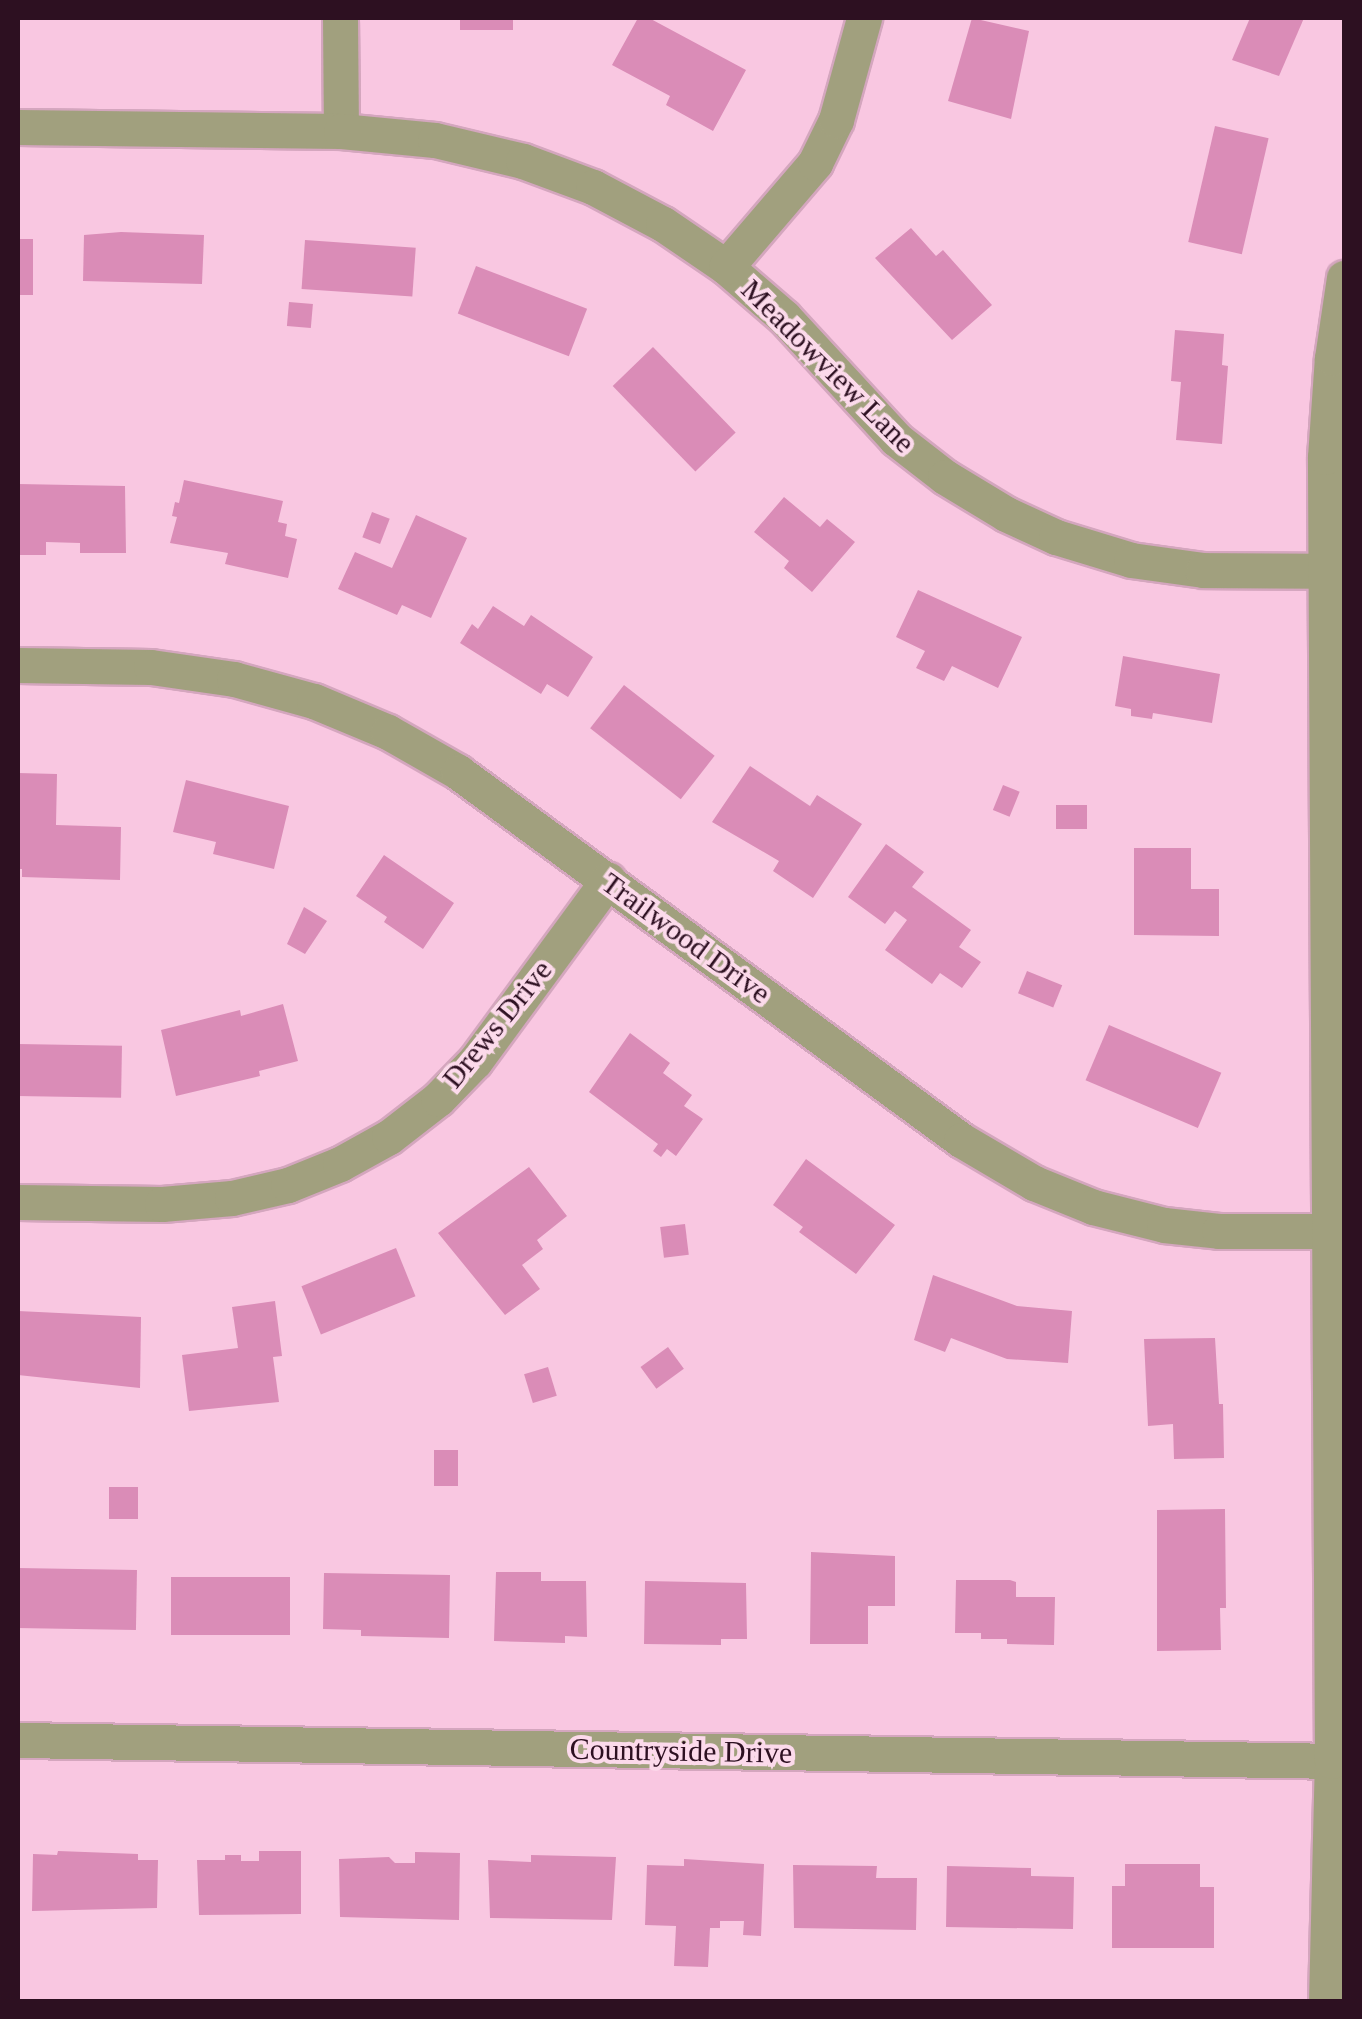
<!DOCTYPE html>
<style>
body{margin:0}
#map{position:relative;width:1362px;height:2019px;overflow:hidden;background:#f9c7e1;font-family:Georgia,serif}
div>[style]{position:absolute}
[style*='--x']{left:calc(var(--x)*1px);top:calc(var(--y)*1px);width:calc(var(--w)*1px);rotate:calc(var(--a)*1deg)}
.building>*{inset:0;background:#da8cb7;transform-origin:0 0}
.roads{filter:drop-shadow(2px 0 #d4a6be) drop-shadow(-2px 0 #d4a6be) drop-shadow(0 2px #d4a6be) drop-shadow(0 -2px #d4a6be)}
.street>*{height:35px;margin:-17.5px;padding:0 17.5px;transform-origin:17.5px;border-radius:17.5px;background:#a1a07e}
span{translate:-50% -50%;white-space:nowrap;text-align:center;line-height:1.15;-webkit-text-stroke:8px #fcdaeb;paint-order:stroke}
.street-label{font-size:30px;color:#2d1021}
.frame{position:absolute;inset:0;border:20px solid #2d1021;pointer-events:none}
</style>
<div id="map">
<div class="building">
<div style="left:460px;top:18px;width:53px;height:12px"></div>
<div style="clip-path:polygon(638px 18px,649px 18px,746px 70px,713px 131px,666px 105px,670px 96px,612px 65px)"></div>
<div style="clip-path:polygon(972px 18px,1029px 31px,1011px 119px,948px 101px)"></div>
<div style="clip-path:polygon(1250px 18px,1304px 18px,1279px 76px,1232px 60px)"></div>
<div style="left:1215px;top:126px;width:55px;height:119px;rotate:13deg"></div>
<div style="clip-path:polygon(911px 228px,936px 256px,943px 250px,992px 305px,952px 340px,875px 258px)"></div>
<div style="clip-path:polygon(121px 232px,204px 235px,202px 284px,83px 281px,84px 235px)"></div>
<div style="left:18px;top:239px;width:15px;height:56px"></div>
<div style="left:305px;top:240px;width:111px;height:49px;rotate:4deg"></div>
<div style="left:476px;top:266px;width:119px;height:51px;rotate:21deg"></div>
<div style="left:289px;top:302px;width:24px;height:24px;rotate:5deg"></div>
<div style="clip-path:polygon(1175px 330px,1224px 334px,1222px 365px,1228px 366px,1222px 444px,1176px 440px,1181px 382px,1171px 381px)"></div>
<div style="left:653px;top:347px;width:119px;height:56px;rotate:46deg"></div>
<div style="clip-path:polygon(184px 480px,283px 501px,278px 522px,287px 524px,285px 536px,297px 539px,288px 578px,225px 564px,228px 553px,170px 543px,177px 517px,172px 516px,175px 502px,179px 503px)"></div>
<div style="clip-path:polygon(18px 484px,125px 486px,126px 553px,80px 553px,80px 543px,46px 542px,46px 555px,18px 555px)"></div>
<div style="clip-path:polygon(784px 497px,820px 527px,827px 519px,855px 542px,812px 592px,784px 568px,789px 561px,754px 532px)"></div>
<div style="left:372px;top:512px;width:19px;height:27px;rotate:21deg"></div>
<div style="clip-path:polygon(416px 515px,467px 538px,431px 618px,402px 605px,397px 615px,338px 589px,355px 552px,392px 568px)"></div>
<div style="clip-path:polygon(918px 590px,1022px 637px,998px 688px,952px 666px,944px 681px,916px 668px,925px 651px,896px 637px)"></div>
<div style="clip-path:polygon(493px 606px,524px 626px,531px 615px,593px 657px,568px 697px,547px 684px,541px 694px,460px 643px,472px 624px,478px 629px)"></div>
<div style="clip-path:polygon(1123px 656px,1220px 674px,1212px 723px,1153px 713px,1152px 719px,1131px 716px,1131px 709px,1115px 706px)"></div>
<div style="left:624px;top:685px;width:115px;height:55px;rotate:38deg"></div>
<div style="clip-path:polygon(750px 766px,810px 806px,817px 795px,862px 824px,813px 898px,773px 871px,779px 861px,712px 822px)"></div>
<div style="clip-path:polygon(18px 773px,57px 774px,56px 825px,121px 827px,120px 880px,22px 877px,22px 869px,18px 869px)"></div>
<div style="clip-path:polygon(186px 780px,289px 806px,274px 869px,213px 854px,216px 842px,173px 832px)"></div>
<div style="left:1003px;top:785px;width:18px;height:27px;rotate:22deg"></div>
<div style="left:1056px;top:805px;width:31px;height:24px"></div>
<div style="clip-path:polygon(886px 844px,924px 872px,912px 887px,971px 930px,959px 947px,981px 962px,962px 988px,940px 973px,932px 984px,885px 950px,907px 920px,895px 911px,885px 924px,848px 897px)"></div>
<div style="clip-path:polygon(1134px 848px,1191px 848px,1191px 889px,1219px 889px,1219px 936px,1134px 935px)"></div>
<div style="clip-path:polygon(384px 855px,454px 903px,423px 949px,384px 922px,387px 917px,356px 896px)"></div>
<div style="clip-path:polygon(304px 907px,327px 921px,305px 954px,287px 944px)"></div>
<div style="left:1027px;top:971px;width:38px;height:24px;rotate:22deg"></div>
<div style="clip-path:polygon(283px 1004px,298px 1061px,259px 1071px,260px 1076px,176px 1096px,161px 1030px,240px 1010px,241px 1016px)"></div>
<div style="left:1109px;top:1025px;width:122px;height:60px;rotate:23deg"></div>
<div style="clip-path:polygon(630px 1033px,670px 1063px,663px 1073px,692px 1095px,684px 1106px,703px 1119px,676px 1156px,667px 1149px,661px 1157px,653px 1151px,658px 1144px,589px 1092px)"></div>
<div style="left:18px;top:1044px;width:104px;height:52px;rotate:1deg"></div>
<div style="clip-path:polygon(806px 1159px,895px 1225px,856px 1274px,799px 1232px,803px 1227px,773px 1205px)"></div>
<div style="clip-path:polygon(529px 1167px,567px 1216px,537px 1240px,543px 1249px,522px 1265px,540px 1289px,505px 1315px,438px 1233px)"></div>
<div style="left:685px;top:1224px;width:31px;height:25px;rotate:83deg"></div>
<div style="left:396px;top:1248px;width:52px;height:102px;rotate:68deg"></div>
<div style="clip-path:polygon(933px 1275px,1017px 1306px,1072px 1311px,1068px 1363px,1007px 1359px,951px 1338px,945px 1352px,914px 1340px)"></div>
<div style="clip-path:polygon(275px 1301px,282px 1356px,273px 1357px,279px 1402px,189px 1411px,182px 1355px,238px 1348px,232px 1307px)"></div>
<div style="clip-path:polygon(18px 1311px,141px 1317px,140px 1388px,18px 1375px)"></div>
<div style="clip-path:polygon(1215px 1338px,1219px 1404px,1223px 1404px,1224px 1458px,1174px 1459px,1173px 1424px,1148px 1426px,1144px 1339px)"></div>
<div style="left:668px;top:1347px;width:27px;height:34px;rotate:54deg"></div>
<div style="left:548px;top:1367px;width:30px;height:25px;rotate:73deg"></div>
<div style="left:434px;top:1450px;width:24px;height:36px"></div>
<div style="left:109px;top:1487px;width:29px;height:32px"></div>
<div style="clip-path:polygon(1225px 1509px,1226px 1608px,1220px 1608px,1221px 1650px,1157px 1651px,1157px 1510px)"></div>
<div style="clip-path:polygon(811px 1552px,895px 1556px,895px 1606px,868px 1606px,868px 1644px,810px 1644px)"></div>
<div style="left:18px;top:1568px;width:119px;height:60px;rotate:1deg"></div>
<div style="clip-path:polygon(496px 1572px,541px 1572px,541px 1581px,586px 1581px,587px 1637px,565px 1636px,565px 1643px,494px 1641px)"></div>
<div style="clip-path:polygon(324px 1573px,450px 1575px,449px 1638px,361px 1636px,361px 1630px,323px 1629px)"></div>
<div style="left:171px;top:1577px;width:119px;height:58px"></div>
<div style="clip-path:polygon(956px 1580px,1010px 1580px,1016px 1582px,1016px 1597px,1055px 1597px,1054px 1645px,1007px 1644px,1007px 1639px,981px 1639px,981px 1633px,955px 1633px)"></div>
<div style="clip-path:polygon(645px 1581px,746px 1583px,747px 1639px,721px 1639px,721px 1645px,644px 1644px)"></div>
<div style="clip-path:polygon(58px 1851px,138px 1854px,138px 1860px,158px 1860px,157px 1908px,32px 1911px,33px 1854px,57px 1855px)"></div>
<div style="clip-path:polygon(259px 1851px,301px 1851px,301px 1914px,199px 1915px,197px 1860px,225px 1860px,225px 1855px,241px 1855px,241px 1861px,259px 1861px)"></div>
<div style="clip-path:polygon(415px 1852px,460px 1853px,459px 1920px,340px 1917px,339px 1859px,389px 1857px,395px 1863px,415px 1863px)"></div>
<div style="clip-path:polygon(531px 1855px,616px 1857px,612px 1920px,490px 1918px,488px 1860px,531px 1862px)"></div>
<div style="clip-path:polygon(684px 1859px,764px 1864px,761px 1936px,743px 1935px,744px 1921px,720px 1921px,720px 1928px,710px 1928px,708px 1967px,674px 1966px,676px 1926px,645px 1925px,647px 1865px,684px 1866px)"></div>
<div style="clip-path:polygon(1125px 1864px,1200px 1864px,1200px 1887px,1214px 1887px,1214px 1948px,1112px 1948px,1112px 1886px,1125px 1886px)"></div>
<div style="clip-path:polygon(793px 1865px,877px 1866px,876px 1878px,917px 1878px,916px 1930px,794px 1928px)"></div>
<div style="clip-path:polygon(947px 1866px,1031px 1868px,1031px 1876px,1074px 1877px,1073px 1929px,946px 1927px)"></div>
</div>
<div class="roads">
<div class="street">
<div style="--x:340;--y:18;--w:113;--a:89.5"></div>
<div style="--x:18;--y:127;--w:323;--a:0.7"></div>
<div style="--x:341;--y:131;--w:94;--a:5.5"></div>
<div style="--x:435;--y:140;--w:90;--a:13.4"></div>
<div style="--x:523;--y:161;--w:75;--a:20.4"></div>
<div style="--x:593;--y:187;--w:79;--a:27.9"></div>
<div style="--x:663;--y:224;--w:76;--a:34.3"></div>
<div style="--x:726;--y:267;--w:77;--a:40.8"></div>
<div style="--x:784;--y:317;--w:166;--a:47.4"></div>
<div style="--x:896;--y:439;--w:62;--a:37.8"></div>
<div style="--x:945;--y:477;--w:71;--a:31.2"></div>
<div style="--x:1006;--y:514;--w:55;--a:24.7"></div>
<div style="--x:1056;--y:537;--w:78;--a:17"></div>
<div style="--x:1131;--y:560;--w:73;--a:7.9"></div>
<div style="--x:1203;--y:570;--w:141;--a:0.4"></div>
<div style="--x:726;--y:267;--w:137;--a:-49.4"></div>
<div style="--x:815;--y:163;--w:48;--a:-64"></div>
<div style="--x:836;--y:120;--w:106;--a:-74.6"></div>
<div style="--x:18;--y:665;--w:133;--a:0.9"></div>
<div style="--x:151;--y:667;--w:84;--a:8.2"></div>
<div style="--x:234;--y:679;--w:83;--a:15.4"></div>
<div style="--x:314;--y:701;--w:80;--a:22.7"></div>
<div style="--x:388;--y:732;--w:81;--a:29.7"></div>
<div style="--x:458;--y:772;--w:623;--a:36.19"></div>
<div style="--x:961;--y:1140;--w:85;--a:30.5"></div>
<div style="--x:1034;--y:1183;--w:64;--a:22.1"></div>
<div style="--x:1093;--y:1207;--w:73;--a:14.2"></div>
<div style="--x:1164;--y:1225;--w:55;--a:6.2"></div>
<div style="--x:1219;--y:1231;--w:125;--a:0"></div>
<div style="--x:18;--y:1202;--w:144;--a:0.8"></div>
<div style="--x:162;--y:1204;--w:70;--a:-4.9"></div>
<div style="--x:232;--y:1198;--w:57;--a:-13.1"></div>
<div style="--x:288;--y:1185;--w:56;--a:-22"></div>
<div style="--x:340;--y:1164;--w:56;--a:-28.9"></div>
<div style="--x:389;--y:1137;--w:62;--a:-37.8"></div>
<div style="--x:438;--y:1099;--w:53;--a:-45.8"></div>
<div style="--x:475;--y:1061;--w:225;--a:-53.7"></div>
<div style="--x:18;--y:1740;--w:1326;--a:0.91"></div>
<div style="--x:1326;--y:2002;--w:241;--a:-88.6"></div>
<div style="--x:1332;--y:1761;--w:1304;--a:-90.31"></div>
<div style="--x:1325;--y:457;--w:99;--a:-86"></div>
<div style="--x:1332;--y:358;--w:81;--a:-81.5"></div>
</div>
</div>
<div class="street-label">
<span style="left:828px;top:366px;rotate:45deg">Meadowview Lane</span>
<span style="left:686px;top:938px;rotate:36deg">Trailwood Drive</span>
<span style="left:497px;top:1024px;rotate:-51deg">Drews Drive</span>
<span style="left:681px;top:1751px;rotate:1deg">Countryside Drive</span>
</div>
<div class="frame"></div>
</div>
